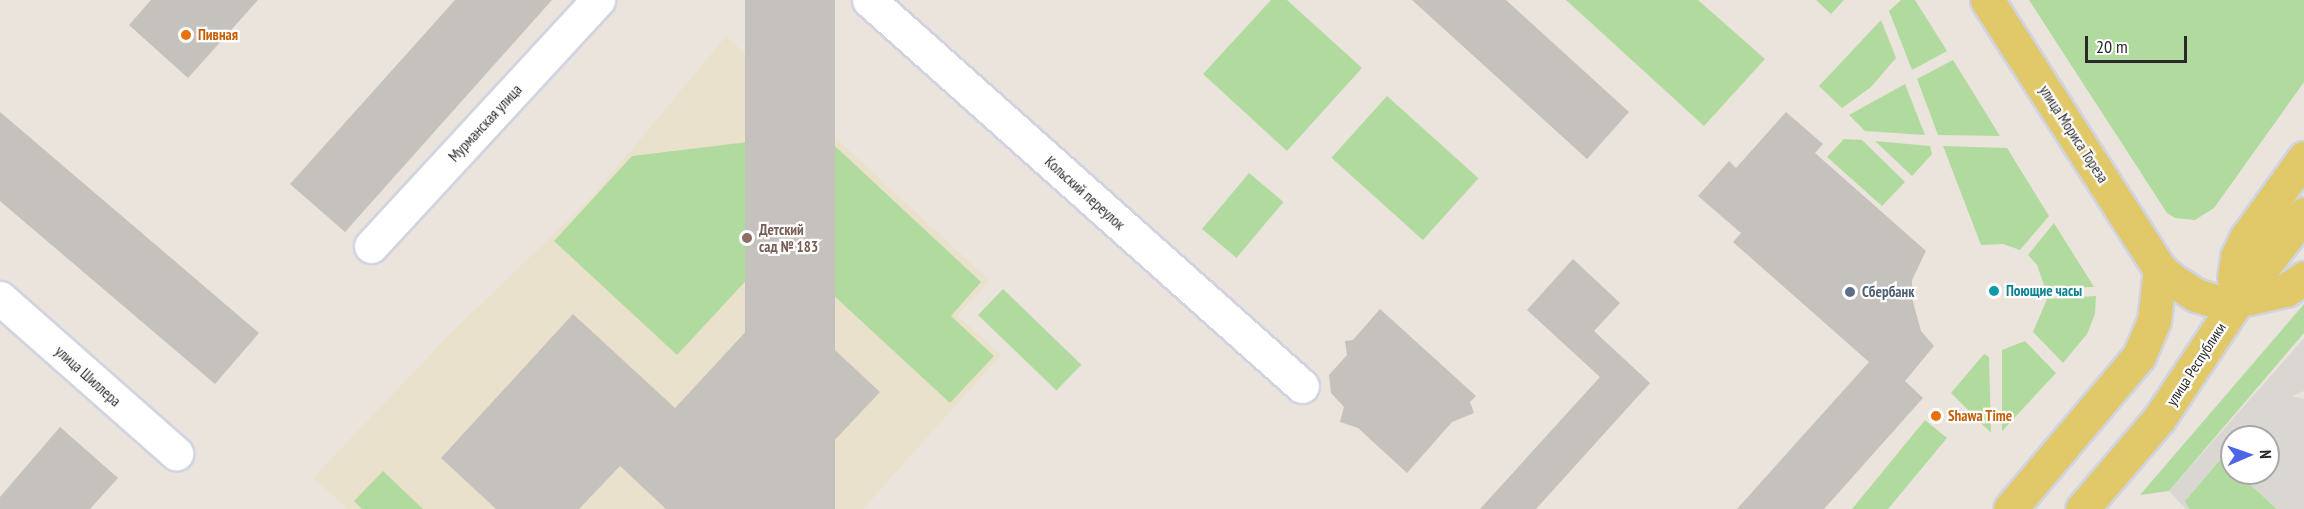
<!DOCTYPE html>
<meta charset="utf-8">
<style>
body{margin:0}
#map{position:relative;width:2304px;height:509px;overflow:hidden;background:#eae4dc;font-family:"PT Sans Narrow",sans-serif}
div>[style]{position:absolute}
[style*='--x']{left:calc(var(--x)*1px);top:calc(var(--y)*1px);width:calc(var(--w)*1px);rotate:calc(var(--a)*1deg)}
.education>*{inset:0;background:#eae1cd}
.green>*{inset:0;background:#b1db9e;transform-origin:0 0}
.plaza>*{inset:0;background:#dad7d2}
.building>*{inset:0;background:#c5c1bc;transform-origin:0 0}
.roads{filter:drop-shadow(2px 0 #d1d4e0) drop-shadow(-2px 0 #d1d4e0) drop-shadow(0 2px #d1d4e0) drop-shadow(0 -2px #d1d4e0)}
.minor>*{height:33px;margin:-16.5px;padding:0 16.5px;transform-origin:16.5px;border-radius:16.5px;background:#fff}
.primary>*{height:33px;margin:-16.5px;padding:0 16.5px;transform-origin:16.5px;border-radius:16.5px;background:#e1c869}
.dots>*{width:16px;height:16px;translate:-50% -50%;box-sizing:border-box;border:3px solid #fff;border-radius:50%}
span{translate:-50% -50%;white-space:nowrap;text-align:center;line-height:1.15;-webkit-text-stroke:4.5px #fff;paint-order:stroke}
.food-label{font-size:15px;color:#c56008;font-weight:700}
.left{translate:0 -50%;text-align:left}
.street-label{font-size:15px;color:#292929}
.education-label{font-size:15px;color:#785e54;font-weight:700}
.culture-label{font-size:15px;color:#0d838f;font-weight:700}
.service-label{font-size:15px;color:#4e5e75;font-weight:700}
.north{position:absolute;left:2220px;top:425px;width:60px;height:60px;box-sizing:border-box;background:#fff;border:2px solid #a9a9a9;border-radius:50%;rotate:88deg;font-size:16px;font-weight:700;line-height:24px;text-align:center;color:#292929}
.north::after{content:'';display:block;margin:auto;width:21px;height:27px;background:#4c66e7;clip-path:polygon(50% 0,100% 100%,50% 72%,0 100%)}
.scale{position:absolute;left:2085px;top:36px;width:102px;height:27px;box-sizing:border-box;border:3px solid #292929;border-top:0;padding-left:8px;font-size:18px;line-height:21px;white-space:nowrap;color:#292929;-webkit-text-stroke:4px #fff;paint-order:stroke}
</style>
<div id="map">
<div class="education">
<div style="clip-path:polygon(726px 36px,990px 281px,957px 315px,1001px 355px,863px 509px,348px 509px,313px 478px,449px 335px,593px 196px)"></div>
</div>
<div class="green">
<div style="clip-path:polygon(1271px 0,1287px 0,1362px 68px,1287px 151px,1203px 74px)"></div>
<div style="clip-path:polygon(1566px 0,1698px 0,1765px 59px,1704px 126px)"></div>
<div style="clip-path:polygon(1816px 0,1844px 0,1831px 14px)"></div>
<div style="clip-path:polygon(1901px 0,1915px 0,1947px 51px,1912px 70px,1889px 11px)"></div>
<div style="clip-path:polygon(2029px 0,2304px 0,2304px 82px,2214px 208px,2195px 220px,2175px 218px,2167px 213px)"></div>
<div style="clip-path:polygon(1881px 20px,1896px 58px,1871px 87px,1842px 108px,1819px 86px)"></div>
<div style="clip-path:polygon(1953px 60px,2000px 136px,1938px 135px,1917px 79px)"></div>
<div style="clip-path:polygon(1905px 84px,1925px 135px,1865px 131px,1849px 115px)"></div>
<div style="left:1387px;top:96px;width:123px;height:83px;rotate:42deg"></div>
<div style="clip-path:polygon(821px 133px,981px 282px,951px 316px,994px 356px,950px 403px,779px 245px,677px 355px,554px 241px,632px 156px)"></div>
<div style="clip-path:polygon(1844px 139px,1862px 140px,1905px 182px,1882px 206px,1827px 157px)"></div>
<div style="clip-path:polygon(1875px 141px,1930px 146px,1932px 154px,1912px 176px)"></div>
<div style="clip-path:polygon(1943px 146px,2007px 148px,2049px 216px,2020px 250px,2003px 244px,1981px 245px)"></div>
<div style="left:1249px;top:173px;width:45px;height:73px;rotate:40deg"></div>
<div style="clip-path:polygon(2054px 223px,2094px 287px,2045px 288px,2037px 265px,2028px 255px)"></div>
<div style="left:1003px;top:289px;width:109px;height:36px;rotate:44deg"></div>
<div style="clip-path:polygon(2096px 296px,2095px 314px,2087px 334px,2063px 363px,2033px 332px,2047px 299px)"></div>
<div style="clip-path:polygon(2304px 304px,2304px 333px,2169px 491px,2140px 495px)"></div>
<div style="clip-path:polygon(2025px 341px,2056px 373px,2002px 431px,2002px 350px)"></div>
<div style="clip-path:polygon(1984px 354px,1989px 357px,1991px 433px,1951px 393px)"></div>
<div style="clip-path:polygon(1925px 420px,1947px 438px,1888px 509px,1852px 509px)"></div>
<div style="clip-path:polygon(2221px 458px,2232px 473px,2238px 473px,2277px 509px,2189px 509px,2184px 501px)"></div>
<div style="clip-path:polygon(383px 471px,423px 509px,362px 509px,354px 501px)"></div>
</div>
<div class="plaza">
<div style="clip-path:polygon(2304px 338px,2304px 391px,2292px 396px,2304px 399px,2304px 509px,2277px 509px,2238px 473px,2268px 473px,2268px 437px,2232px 437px,2232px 468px,2221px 459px,2185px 501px,2189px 509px,2186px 509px,2169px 491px)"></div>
</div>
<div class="building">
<div style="clip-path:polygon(151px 0,258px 0,188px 78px,129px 25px)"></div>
<div style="clip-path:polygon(455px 0,552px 0,345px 232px,290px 184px)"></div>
<div style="left:745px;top:0;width:90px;height:659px"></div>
<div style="clip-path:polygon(1412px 0,1506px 0,1629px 112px,1587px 159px)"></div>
<div style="clip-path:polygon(0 112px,259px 333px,215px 384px,0 201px)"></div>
<div style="clip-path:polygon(1786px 112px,1823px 144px,1815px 153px,1926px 251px,1912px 280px,1912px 298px,1921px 331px,1934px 346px,1905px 381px,1923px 398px,1824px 509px,1737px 509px,1869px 362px,1733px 242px,1741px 233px,1698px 196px,1729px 161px,1736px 168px)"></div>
<div style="clip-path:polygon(1573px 259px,1620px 303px,1594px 331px,1650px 383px,1536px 509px,1480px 509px,1600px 377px,1527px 310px)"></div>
<div style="clip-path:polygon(778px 297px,880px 392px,797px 480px,801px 484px,778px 509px,666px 509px,620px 466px,579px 509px,496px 509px,441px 458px,573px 314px,675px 408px)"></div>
<div style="clip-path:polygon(1380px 309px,1476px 396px,1470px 402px,1474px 413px,1452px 422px,1407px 473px,1358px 428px,1340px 422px,1344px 407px,1331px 393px,1329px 375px,1347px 355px,1345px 341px,1353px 340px)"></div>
<div style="clip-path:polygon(60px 427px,118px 478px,90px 509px,0 509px,0 497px)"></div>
</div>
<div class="roads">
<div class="minor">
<div style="--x:869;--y:0;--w:580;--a:41.72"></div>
<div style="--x:371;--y:246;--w:335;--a:-47.3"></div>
<div style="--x:0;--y:298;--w:235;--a:41.4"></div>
</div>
<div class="primary">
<div style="--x:1987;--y:0;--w:320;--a:57.3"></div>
<div style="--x:2160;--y:269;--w:15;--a:42"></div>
<div style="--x:2171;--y:279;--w:30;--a:33"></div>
<div style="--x:2196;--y:295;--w:20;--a:18"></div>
<div style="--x:2215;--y:301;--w:22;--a:0"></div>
<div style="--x:2237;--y:301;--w:50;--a:-12.7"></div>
<div style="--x:2286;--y:290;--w:22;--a:-34"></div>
<div style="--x:2237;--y:301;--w:23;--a:-97"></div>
<div style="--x:2234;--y:278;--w:21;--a:-82"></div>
<div style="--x:2237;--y:257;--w:21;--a:-65"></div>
<div style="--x:2246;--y:238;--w:99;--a:-54.1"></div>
<div style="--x:2010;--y:509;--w:200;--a:-49.9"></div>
<div style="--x:2139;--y:356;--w:38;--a:-67"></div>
<div style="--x:2154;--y:321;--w:52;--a:-83.4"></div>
<div style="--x:2082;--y:509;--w:118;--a:-49.5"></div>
<div style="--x:2159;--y:419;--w:141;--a:-56.5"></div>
<div style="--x:2237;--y:301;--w:110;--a:-52.4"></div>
</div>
</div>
<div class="dots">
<div style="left:186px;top:35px;background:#e8710a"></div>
<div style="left:747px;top:238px;background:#8d6e63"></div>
<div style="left:1994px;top:291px;background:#0f9aa8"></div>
<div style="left:1850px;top:292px;background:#5c6f8a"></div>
<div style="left:1936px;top:416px;background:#e8710a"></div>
</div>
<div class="food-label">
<span class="left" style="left:198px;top:35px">Пивная</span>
<span class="left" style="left:1948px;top:416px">Shawa Time</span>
</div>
<div class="street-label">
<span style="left:485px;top:123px;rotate:-47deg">Мурманская улица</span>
<span style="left:2074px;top:134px;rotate:57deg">улица Мориса Тореза</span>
<span style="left:1085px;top:193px;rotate:42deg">Кольский переулок</span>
<span style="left:2196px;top:364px;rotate:-57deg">улица Республики</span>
<span style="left:88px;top:376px;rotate:42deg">улица Шиллера</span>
</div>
<div class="education-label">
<span class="left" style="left:759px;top:238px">Детский<br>сад № 183</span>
</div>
<div class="culture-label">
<span class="left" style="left:2006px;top:291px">Поющие часы</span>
</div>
<div class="service-label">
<span class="left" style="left:1862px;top:292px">Сбербанк</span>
</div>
<div class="north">N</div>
<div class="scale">20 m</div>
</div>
